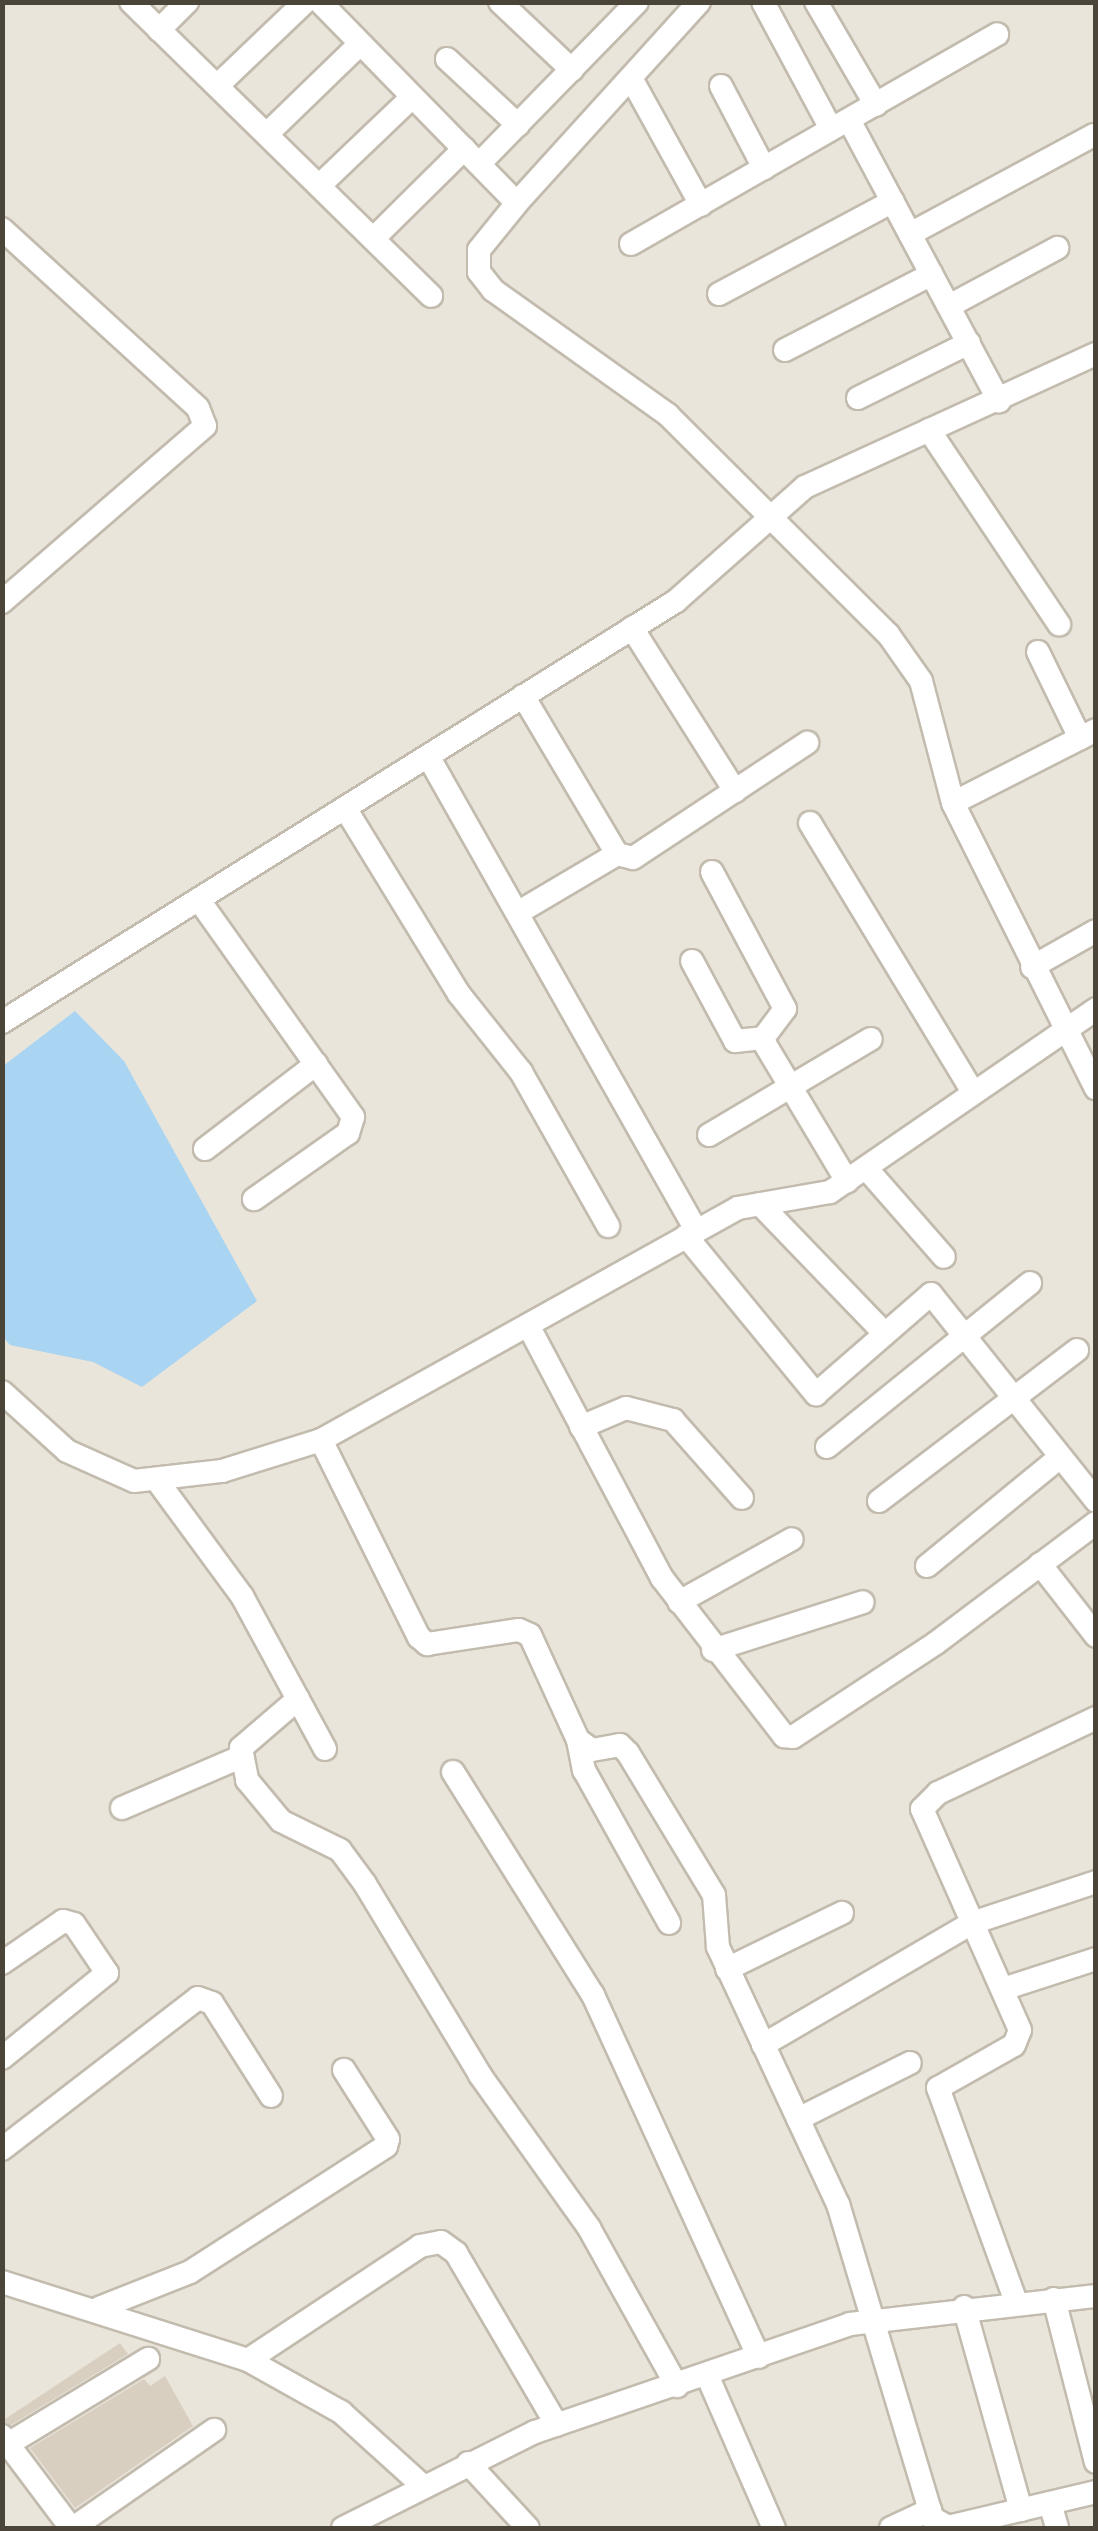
<!DOCTYPE html>
<style>
body{margin:0}
#map{position:relative;width:1098px;height:2531px;overflow:hidden;background:#f6f3ec;font-family:"Roboto Condensed",sans-serif}
div>[style]{position:absolute}
[style*='--x']{left:calc(var(--x)*1px);top:calc(var(--y)*1px);width:calc(var(--w)*1px);rotate:calc(var(--a)*1deg)}
.residential>*{inset:0;background:#eae5da}
.water>*{inset:0;background:#a9d4f2}
.building>*{inset:0;background:#d8cfc1}
.roads{filter:drop-shadow(2px 0 #c2bbae) drop-shadow(-2px 0 #c2bbae) drop-shadow(0 2px #c2bbae) drop-shadow(0 -2px #c2bbae)}
.minor>*{height:22px;margin:-11px;padding:0 11px;transform-origin:11px;border-radius:11px;background:#fff}
span{translate:-50% -50%;white-space:nowrap;text-align:center;line-height:1.15;-webkit-text-stroke:8px #fff;paint-order:stroke}
.frame{position:absolute;inset:0;border:5px solid #4b4439;pointer-events:none}
</style>
<div id="map">
<div class="residential">
<div style="clip-path:polygon(1085px 2px,1095px 6px,1095px 2528px,3px 2528px,3px 3px)"></div>
</div>
<div class="water">
<div style="clip-path:polygon(75px 1011px,124px 1061px,257px 1301px,142px 1387px,93px 1362px,10px 1345px,3px 1337px,3px 1066px)"></div>
</div>
<div class="building">
<div style="clip-path:polygon(120px 2343px,128px 2354px,11px 2425px,2px 2421px)"></div>
<div style="clip-path:polygon(165px 2376px,193px 2426px,75px 2508px,30px 2448px,144px 2379px,150px 2386px)"></div>
</div>
<div class="roads">
<div class="minor">
<div style="--x:131;--y:2;--w:420;--a:44.4"></div>
<div style="--x:320;--y:2;--w:281;--a:45.6"></div>
<div style="--x:500;--y:2;--w:99;--a:43.4"></div>
<div style="--x:699;--y:2;--w:271;--a:132.2"></div>
<div style="--x:517;--y:203;--w:60;--a:129"></div>
<div style="--x:479;--y:250;--w:22;--a:90"></div>
<div style="--x:479;--y:272;--w:23;--a:52"></div>
<div style="--x:493;--y:290;--w:215;--a:35.5"></div>
<div style="--x:668;--y:415;--w:310;--a:44.9"></div>
<div style="--x:888;--y:634;--w:57;--a:54.9"></div>
<div style="--x:921;--y:681;--w:126;--a:75.3"></div>
<div style="--x:953;--y:803;--w:319;--a:63.4"></div>
<div style="--x:763;--y:2;--w:144;--a:61.8"></div>
<div style="--x:816;--y:2;--w:119;--a:59.8"></div>
<div style="--x:159;--y:30;--w:40;--a:-45"></div>
<div style="--x:447;--y:59;--w:97;--a:42.9"></div>
<div style="--x:631;--y:78;--w:145;--a:61.1"></div>
<div style="--x:217;--y:86;--w:122;--a:-43.7"></div>
<div style="--x:721;--y:86;--w:93;--a:62.3"></div>
<div style="--x:849;--y:120;--w:319;--a:61.9"></div>
<div style="--x:267;--y:134;--w:129;--a:-44.1"></div>
<div style="--x:479;--y:164;--w:226;--a:-45.7"></div>
<div style="--x:319;--y:186;--w:129;--a:-43.7"></div>
<div style="--x:2;--y:229;--w:265;--a:42.4"></div>
<div style="--x:198;--y:408;--w:19;--a:69"></div>
<div style="--x:205;--y:426;--w:269;--a:139.1"></div>
<div style="--x:910;--y:234;--w:209;--a:-28.3"></div>
<div style="--x:374;--y:238;--w:127;--a:-44.7"></div>
<div style="--x:631;--y:244;--w:422;--a:-29.8"></div>
<div style="--x:719;--y:294;--w:197;--a:-28.1"></div>
<div style="--x:949;--y:306;--w:123;--a:-28.2"></div>
<div style="--x:785;--y:350;--w:165;--a:-27.3"></div>
<div style="--x:858;--y:398;--w:124;--a:-26.4"></div>
<div style="--x:929;--y:430;--w:234;--a:56.2"></div>
<div style="--x:632;--y:628;--w:193;--a:57.7"></div>
<div style="--x:1038;--y:652;--w:96;--a:64"></div>
<div style="--x:428;--y:756;--w:545;--a:60.52"></div>
<div style="--x:953;--y:803;--w:161;--a:-27"></div>
<div style="--x:345;--y:808;--w:218;--a:58.5"></div>
<div style="--x:459;--y:994;--w:100;--a:51.5"></div>
<div style="--x:521;--y:1072;--w:177;--a:60.5"></div>
<div style="--x:810;--y:823;--w:313;--a:58.8"></div>
<div style="--x:617;--y:854;--w:16;--a:14"></div>
<div style="--x:633;--y:858;--w:209;--a:-33.5"></div>
<div style="--x:712;--y:872;--w:155;--a:61.9"></div>
<div style="--x:785;--y:1009;--w:36;--a:127"></div>
<div style="--x:763;--y:1038;--w:6;--a:72"></div>
<div style="--x:765;--y:1044;--w:160;--a:59.1"></div>
<div style="--x:199;--y:900;--w:266;--a:54.6"></div>
<div style="--x:353;--y:1117;--w:17;--a:107"></div>
<div style="--x:348;--y:1133;--w:115;--a:144.9"></div>
<div style="--x:519;--y:912;--w:114;--a:-30.6"></div>
<div style="--x:617;--y:854;--w:184;--a:-120.7"></div>
<div style="--x:692;--y:961;--w:91;--a:61.7"></div>
<div style="--x:735;--y:1041;--w:28;--a:-6"></div>
<div style="--x:1032;--y:967;--w:73;--a:-29.4"></div>
<div style="--x:2;--y:1022;--w:795;--a:-31.99"></div>
<div style="--x:676;--y:601;--w:172;--a:-41.5"></div>
<div style="--x:805;--y:487;--w:320;--a:-24.6"></div>
<div style="--x:709;--y:1135;--w:188;--a:-30.7"></div>
<div style="--x:205;--y:1149;--w:140;--a:-37.4"></div>
<div style="--x:866;--y:1168;--w:118;--a:48.8"></div>
<div style="--x:760;--y:1204;--w:180;--a:46.1"></div>
<div style="--x:686;--y:1236;--w:205;--a:50.6"></div>
<div style="--x:816;--y:1394;--w:152;--a:-41"></div>
<div style="--x:931;--y:1294;--w:265;--a:51.4"></div>
<div style="--x:529;--y:1327;--w:284;--a:62.1"></div>
<div style="--x:662;--y:1578;--w:200;--a:52.3"></div>
<div style="--x:784;--y:1736;--w:9;--a:6"></div>
<div style="--x:793;--y:1737;--w:171;--a:-33.3"></div>
<div style="--x:936;--y:1643;--w:200;--a:-36.9"></div>
<div style="--x:2;--y:1392;--w:88;--a:42.2"></div>
<div style="--x:67;--y:1451;--w:73;--a:24.1"></div>
<div style="--x:134;--y:1481;--w:89;--a:-6.5"></div>
<div style="--x:222;--y:1471;--w:104;--a:-17.4"></div>
<div style="--x:321;--y:1440;--w:477;--a:-29.1"></div>
<div style="--x:738;--y:1208;--w:93;--a:-9.9"></div>
<div style="--x:830;--y:1192;--w:323;--a:-34.5"></div>
<div style="--x:581;--y:1427;--w:49;--a:-22.9"></div>
<div style="--x:626;--y:1408;--w:49;--a:14.3"></div>
<div style="--x:673;--y:1420;--w:104;--a:48.5"></div>
<div style="--x:321;--y:1440;--w:220;--a:63.6"></div>
<div style="--x:419;--y:1637;--w:11;--a:41"></div>
<div style="--x:427;--y:1644;--w:93;--a:-8.7"></div>
<div style="--x:519;--y:1630;--w:12;--a:24"></div>
<div style="--x:530;--y:1635;--w:115;--a:65.4"></div>
<div style="--x:578;--y:1740;--w:17;--a:36"></div>
<div style="--x:592;--y:1750;--w:28;--a:-10"></div>
<div style="--x:620;--y:1745;--w:11;--a:45"></div>
<div style="--x:628;--y:1753;--w:166;--a:58.8"></div>
<div style="--x:714;--y:1895;--w:52;--a:85.6"></div>
<div style="--x:718;--y:1947;--w:284;--a:65"></div>
<div style="--x:838;--y:2204;--w:328;--a:73.3"></div>
<div style="--x:932;--y:2518;--w:18;--a:29"></div>
<div style="--x:948;--y:2527;--w:152;--a:-13.3"></div>
<div style="--x:827;--y:1447;--w:261;--a:-38.9"></div>
<div style="--x:156;--y:1479;--w:145;--a:53.7"></div>
<div style="--x:242;--y:1596;--w:174;--a:61.5"></div>
<div style="--x:879;--y:1501;--w:249;--a:-37.3"></div>
<div style="--x:1040;--y:1564;--w:91;--a:52.1"></div>
<div style="--x:927;--y:1566;--w:172;--a:-39.3"></div>
<div style="--x:679;--y:1602;--w:129;--a:-29.1"></div>
<div style="--x:713;--y:1650;--w:157;--a:-17.7"></div>
<div style="--x:298;--y:1699;--w:75;--a:139.3"></div>
<div style="--x:241;--y:1748;--w:33;--a:79"></div>
<div style="--x:247;--y:1780;--w:53;--a:50.3"></div>
<div style="--x:281;--y:1821;--w:66;--a:26.2"></div>
<div style="--x:340;--y:1850;--w:42;--a:53.7"></div>
<div style="--x:365;--y:1884;--w:223;--a:58.9"></div>
<div style="--x:480;--y:2075;--w:188;--a:54.5"></div>
<div style="--x:589;--y:2228;--w:181;--a:60.9"></div>
<div style="--x:578;--y:1740;--w:31;--a:79"></div>
<div style="--x:584;--y:1770;--w:175;--a:60.9"></div>
<div style="--x:453;--y:1772;--w:263;--a:57.9"></div>
<div style="--x:593;--y:1995;--w:398;--a:65.4"></div>
<div style="--x:122;--y:1808;--w:126;--a:-23.3"></div>
<div style="--x:2;--y:1963;--w:74;--a:-34.5"></div>
<div style="--x:63;--y:1921;--w:11;--a:15"></div>
<div style="--x:74;--y:1924;--w:59;--a:56"></div>
<div style="--x:107;--y:1973;--w:135;--a:141"></div>
<div style="--x:727;--y:1969;--w:128;--a:-26"></div>
<div style="--x:1003;--y:1989;--w:98;--a:-17.9"></div>
<div style="--x:763;--y:2045;--w:242;--a:-30.3"></div>
<div style="--x:972;--y:1923;--w:131;--a:-18.3"></div>
<div style="--x:798;--y:2119;--w:125;--a:-26.6"></div>
<div style="--x:2;--y:2149;--w:247;--a:-37.6"></div>
<div style="--x:198;--y:1998;--w:15;--a:20"></div>
<div style="--x:212;--y:2003;--w:110;--a:57.6"></div>
<div style="--x:2;--y:2282;--w:258;--a:17.6"></div>
<div style="--x:248;--y:2360;--w:107;--a:29.2"></div>
<div style="--x:341;--y:2412;--w:110;--a:42.1"></div>
<div style="--x:1054;--y:2299;--w:168;--a:75.6"></div>
<div style="--x:1016;--y:2302;--w:228;--a:-110"></div>
<div style="--x:938;--y:2088;--w:87;--a:-29.5"></div>
<div style="--x:1014;--y:2045;--w:16;--a:-68"></div>
<div style="--x:1020;--y:2030;--w:242;--a:-113.9"></div>
<div style="--x:922;--y:1809;--w:23;--a:-45"></div>
<div style="--x:938;--y:1793;--w:175;--a:-25.4"></div>
<div style="--x:964;--y:2307;--w:211;--a:74.3"></div>
<div style="--x:99;--y:2308;--w:98;--a:-21.6"></div>
<div style="--x:190;--y:2272;--w:233;--a:-32.7"></div>
<div style="--x:386;--y:2146;--w:7;--a:-74"></div>
<div style="--x:388;--y:2139;--w:82;--a:-122.5"></div>
<div style="--x:248;--y:2360;--w:206;--a:-33.5"></div>
<div style="--x:420;--y:2246;--w:21;--a:-11"></div>
<div style="--x:441;--y:2242;--w:19;--a:36"></div>
<div style="--x:456;--y:2253;--w:199;--a:59.6"></div>
<div style="--x:707;--y:2375;--w:167;--a:66.4"></div>
<div style="--x:2;--y:2436;--w:115;--a:53.1"></div>
<div style="--x:8;--y:2444;--w:164;--a:-31.3"></div>
<div style="--x:468;--y:2463;--w:88;--a:47.3"></div>
<div style="--x:1050;--y:2503;--w:26;--a:74"></div>
<div style="--x:73;--y:2528;--w:172;--a:-34.8"></div>
<div style="--x:343;--y:2528;--w:215;--a:-26.6"></div>
<div style="--x:535;--y:2432;--w:333;--a:-18.9"></div>
<div style="--x:850;--y:2324;--w:248;--a:-6.5"></div>
<div style="--x:891;--y:2528;--w:43;--a:-24.8"></div>
</div>
</div>
<div class="frame"></div>
</div>
